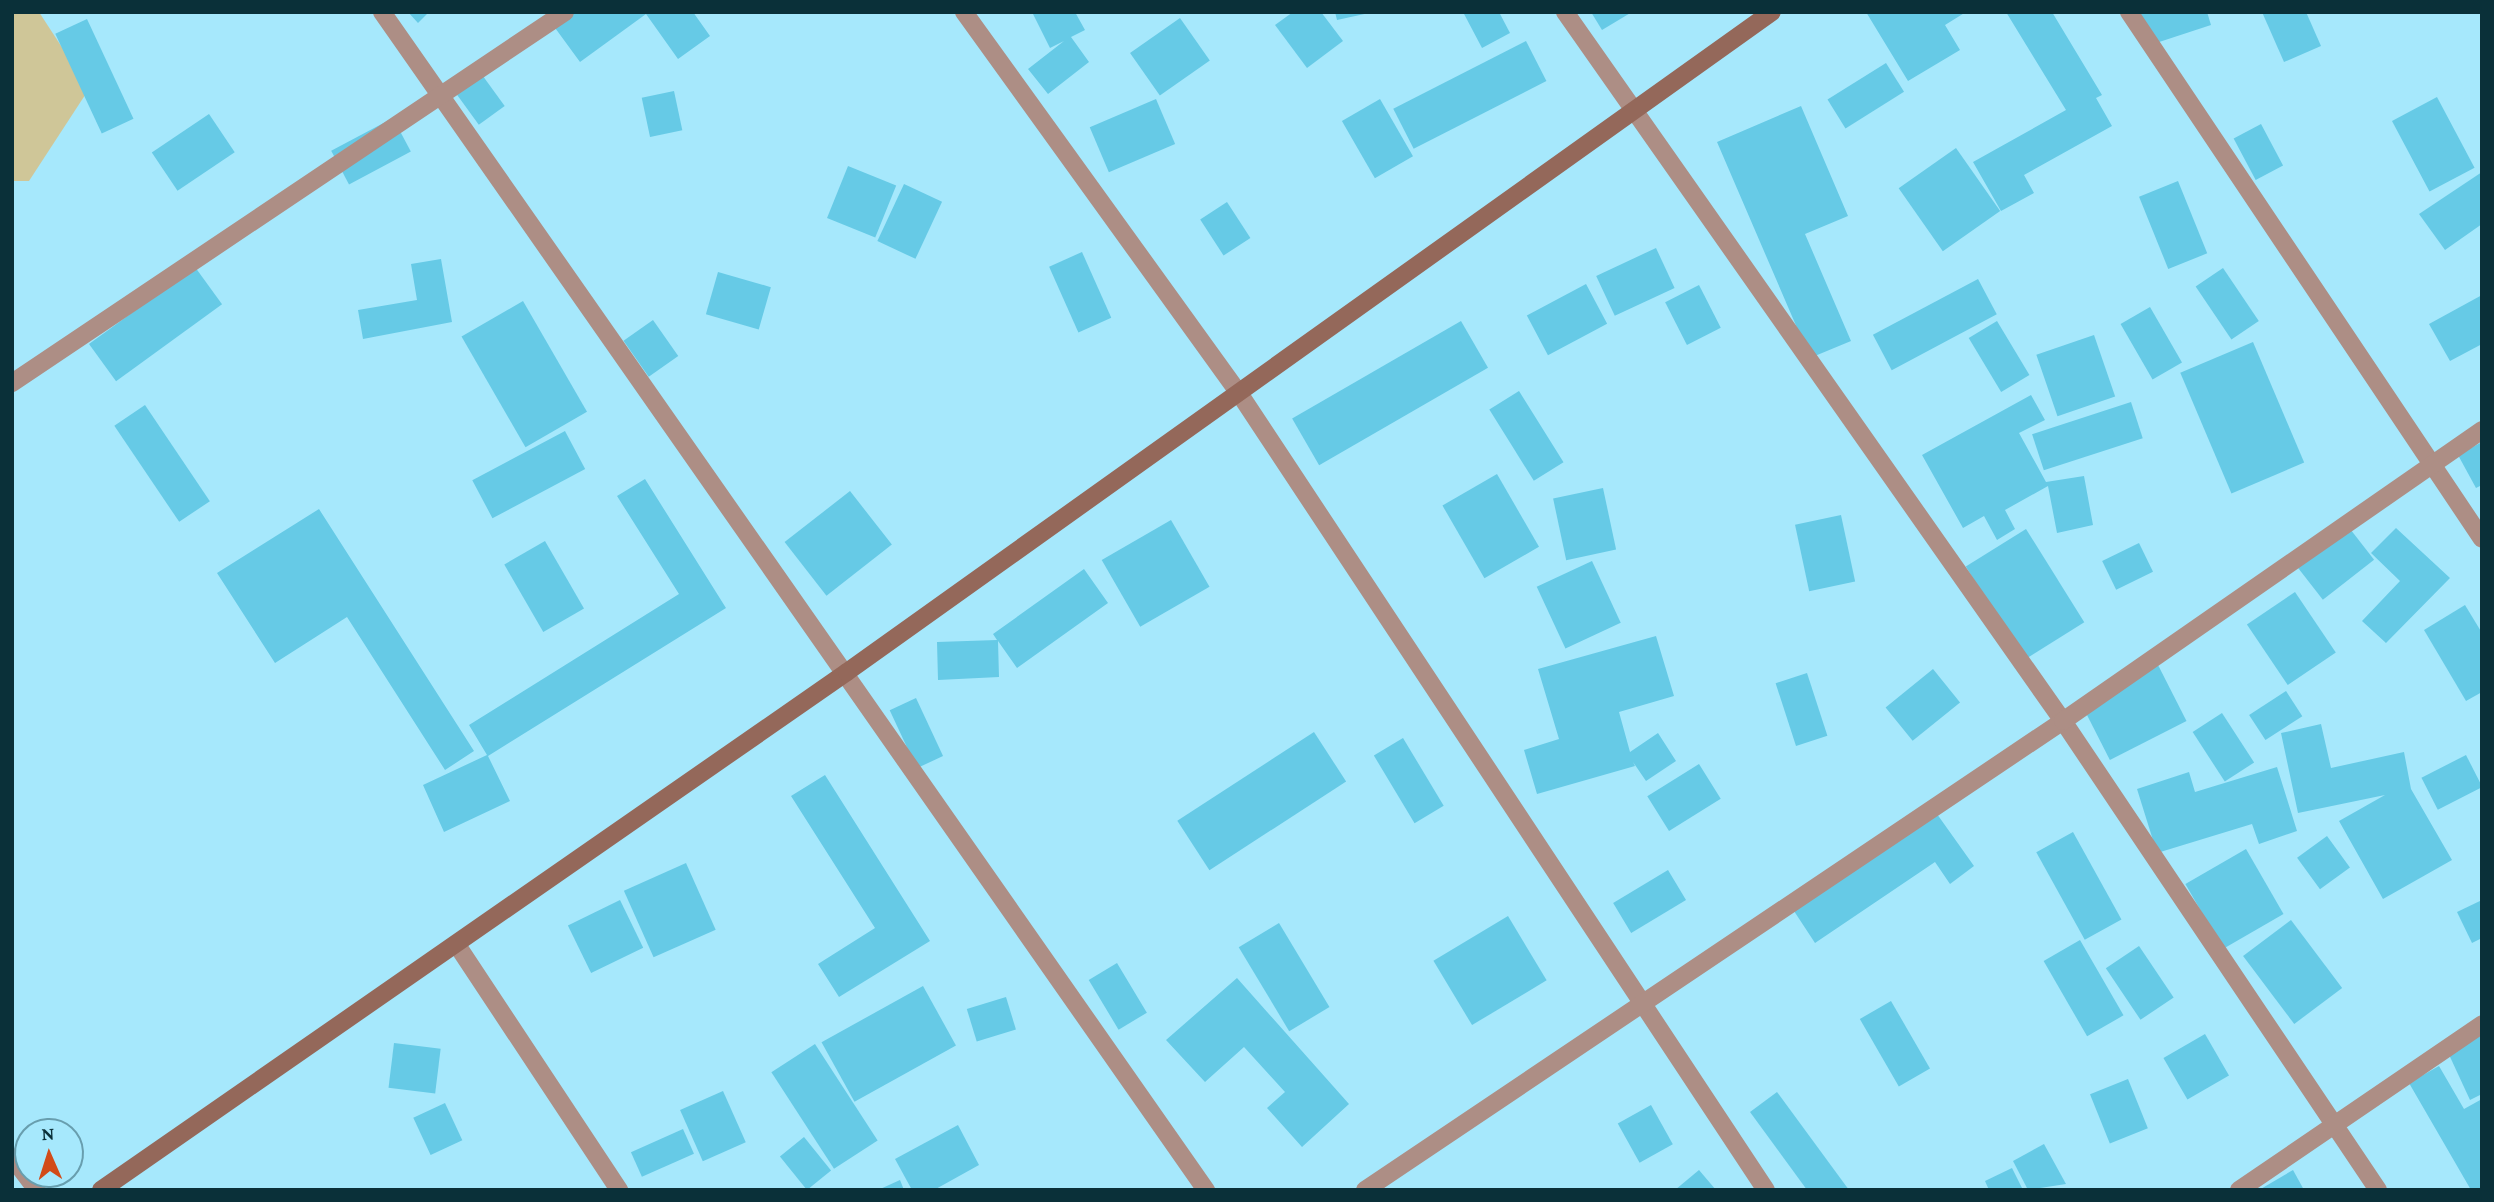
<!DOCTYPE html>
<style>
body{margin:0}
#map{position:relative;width:2494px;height:1202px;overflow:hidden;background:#a6e8fc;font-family:"Crimson Pro",serif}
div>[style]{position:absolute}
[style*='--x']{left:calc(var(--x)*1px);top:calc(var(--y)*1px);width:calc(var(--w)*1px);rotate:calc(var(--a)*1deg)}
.green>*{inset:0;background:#cfc698}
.building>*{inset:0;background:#66cae6;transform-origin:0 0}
.street>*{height:18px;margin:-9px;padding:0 9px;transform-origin:9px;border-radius:9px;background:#ad8e85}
.secondary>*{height:18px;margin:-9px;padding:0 9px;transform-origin:9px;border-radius:9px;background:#94685a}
span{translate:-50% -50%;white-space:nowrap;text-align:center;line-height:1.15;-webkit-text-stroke:6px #a6e8fc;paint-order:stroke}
.frame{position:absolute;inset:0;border:14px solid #0a3039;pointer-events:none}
.north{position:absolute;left:14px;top:1118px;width:70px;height:70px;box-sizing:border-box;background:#a6e8fc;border:2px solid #689eae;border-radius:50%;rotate:357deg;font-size:19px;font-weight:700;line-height:28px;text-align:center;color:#0a3039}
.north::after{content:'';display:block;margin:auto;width:24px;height:32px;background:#d24b18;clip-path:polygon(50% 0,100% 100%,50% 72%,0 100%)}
</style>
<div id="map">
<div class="green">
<div style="clip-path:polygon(12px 12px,39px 12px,89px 89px,29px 181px,12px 181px)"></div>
</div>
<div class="building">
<div style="clip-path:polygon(408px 12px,429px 12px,418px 23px)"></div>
<div style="clip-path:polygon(562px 12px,693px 12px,710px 36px,678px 59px,646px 14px,580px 62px,550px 21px)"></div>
<div style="clip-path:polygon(1032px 12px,1075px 12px,1085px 30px,1071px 37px,1089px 62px,1048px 94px,1028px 69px,1064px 41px,1050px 48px)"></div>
<div style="clip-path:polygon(1293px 12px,1321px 12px,1343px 41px,1307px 68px,1275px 25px)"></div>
<div style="clip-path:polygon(1335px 12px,1369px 12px,1369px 13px,1337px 20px)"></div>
<div style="clip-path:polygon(1463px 12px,1499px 12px,1510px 33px,1482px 48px)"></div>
<div style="clip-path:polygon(1591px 12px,1632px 12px,1602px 30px)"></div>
<div style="clip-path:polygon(1866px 12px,1966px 12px,1945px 25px,1960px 50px,1908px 81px)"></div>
<div style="clip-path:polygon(2006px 12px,2052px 12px,2102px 95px,2096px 98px,2112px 126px,2024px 175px,2034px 193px,2001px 211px,1973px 162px,2066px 110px)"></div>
<div style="clip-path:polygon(2139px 12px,2207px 12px,2211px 25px,2150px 45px)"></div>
<div style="clip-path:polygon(2262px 12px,2306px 12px,2321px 46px,2284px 62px)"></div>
<div style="left:1180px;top:18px;width:52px;height:61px;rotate:55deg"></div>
<div style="left:87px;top:19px;width:110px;height:35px;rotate:65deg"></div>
<div style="left:1526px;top:41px;width:45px;height:149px;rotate:63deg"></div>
<div style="left:1886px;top:63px;width:34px;height:69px;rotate:58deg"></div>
<div style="left:480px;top:72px;width:42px;height:32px;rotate:54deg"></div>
<div style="left:674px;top:91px;width:40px;height:33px;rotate:78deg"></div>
<div style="left:2437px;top:97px;width:80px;height:51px;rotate:62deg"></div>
<div style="left:1156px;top:99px;width:49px;height:72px;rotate:67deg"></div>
<div style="left:1380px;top:99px;width:66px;height:44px;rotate:60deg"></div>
<div style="clip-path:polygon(1801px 106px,1848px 216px,1805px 234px,1851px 341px,1810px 358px,1717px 142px)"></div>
<div style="left:209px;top:114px;width:46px;height:69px;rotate:56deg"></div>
<div style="left:393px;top:118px;width:38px;height:70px;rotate:62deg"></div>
<div style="left:2261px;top:124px;width:47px;height:31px;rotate:62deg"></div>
<div style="left:1956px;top:148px;width:77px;height:70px;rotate:55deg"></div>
<div style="left:848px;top:166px;width:52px;height:56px;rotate:22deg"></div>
<div style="clip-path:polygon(2482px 172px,2482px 224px,2445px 250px,2419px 214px)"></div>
<div style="left:2178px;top:181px;width:78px;height:42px;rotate:68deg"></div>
<div style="left:904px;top:184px;width:42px;height:63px;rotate:25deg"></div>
<div style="left:1227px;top:202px;width:43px;height:32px;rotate:57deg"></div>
<div style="left:1656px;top:248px;width:44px;height:66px;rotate:65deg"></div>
<div style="left:1082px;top:252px;width:72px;height:36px;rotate:66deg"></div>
<div style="clip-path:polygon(441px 259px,452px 322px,363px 339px,358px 310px,417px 300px,411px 264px)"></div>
<div style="left:195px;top:267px;width:46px;height:131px;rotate:54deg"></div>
<div style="left:2223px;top:268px;width:64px;height:33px;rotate:56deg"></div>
<div style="left:718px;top:272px;width:55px;height:44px;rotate:16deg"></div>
<div style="left:1978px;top:279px;width:40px;height:119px;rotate:62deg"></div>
<div style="left:1586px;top:284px;width:45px;height:67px;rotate:62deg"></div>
<div style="left:1699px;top:285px;width:48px;height:38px;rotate:63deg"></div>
<div style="clip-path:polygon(2482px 295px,2482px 344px,2450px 361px,2429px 324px)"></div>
<div style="left:523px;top:301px;width:128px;height:71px;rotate:60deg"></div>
<div style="left:2150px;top:307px;width:64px;height:34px;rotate:60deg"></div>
<div style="left:653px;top:320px;width:44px;height:36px;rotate:55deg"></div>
<div style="left:1461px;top:321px;width:54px;height:195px;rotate:60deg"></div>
<div style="left:1997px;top:321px;width:63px;height:33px;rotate:59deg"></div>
<div style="left:2094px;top:335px;width:65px;height:61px;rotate:71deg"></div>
<div style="left:2253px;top:342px;width:131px;height:79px;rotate:67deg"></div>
<div style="left:1519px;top:391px;width:84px;height:35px;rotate:58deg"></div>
<div style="clip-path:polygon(2031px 395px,2045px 420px,2019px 433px,2046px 482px,2084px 476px,2093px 525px,2057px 533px,2048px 486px,2005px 510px,2015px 529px,1997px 540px,1984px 516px,1963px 528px,1922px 455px)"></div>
<div style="left:2131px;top:402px;width:38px;height:104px;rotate:72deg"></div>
<div style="left:145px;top:405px;width:116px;height:37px;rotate:56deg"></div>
<div style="left:565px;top:431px;width:43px;height:105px;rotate:62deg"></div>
<div style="clip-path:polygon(2482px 442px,2482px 485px,2476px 488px,2458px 455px)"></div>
<div style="left:1497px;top:474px;width:84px;height:63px;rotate:60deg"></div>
<div style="clip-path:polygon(645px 479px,726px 608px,488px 756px,510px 801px,444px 832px,423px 785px,487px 755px,469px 725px,679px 594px,617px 496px)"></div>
<div style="left:1603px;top:488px;width:63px;height:51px;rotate:78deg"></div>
<div style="left:850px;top:491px;width:68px;height:83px;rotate:52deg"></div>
<div style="clip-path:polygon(319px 509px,474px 751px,445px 770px,347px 617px,275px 663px,217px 573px)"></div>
<div style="left:1841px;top:515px;width:68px;height:47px;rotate:78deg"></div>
<div style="left:1171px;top:520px;width:77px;height:80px;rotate:60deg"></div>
<div style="left:2347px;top:525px;width:44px;height:65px;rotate:52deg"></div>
<div style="clip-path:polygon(2396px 528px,2450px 578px,2386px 643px,2362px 621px,2400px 581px,2371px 553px)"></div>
<div style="left:2026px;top:529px;width:110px;height:71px;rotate:58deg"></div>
<div style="left:545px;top:541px;width:78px;height:47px;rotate:60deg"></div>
<div style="left:2139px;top:543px;width:32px;height:41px;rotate:64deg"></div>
<div style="left:1592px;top:561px;width:68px;height:61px;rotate:65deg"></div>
<div style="clip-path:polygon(1084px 569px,1108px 603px,1017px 668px,998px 641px,999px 677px,938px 680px,937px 642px,997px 640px,993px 634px)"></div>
<div style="left:2295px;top:592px;width:73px;height:58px;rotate:56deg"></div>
<div style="clip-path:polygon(2465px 605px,2482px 633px,2482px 692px,2466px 701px,2424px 630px)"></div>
<div style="clip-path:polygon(1656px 636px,1674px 696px,1619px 712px,1630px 752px,1658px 733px,1676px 761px,1646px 781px,1633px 762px,1635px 766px,1537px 794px,1524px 750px,1559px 739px,1538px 669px)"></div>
<div style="left:2157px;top:663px;width:65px;height:86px;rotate:63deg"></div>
<div style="left:1933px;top:669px;width:43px;height:61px;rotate:51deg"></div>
<div style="left:1807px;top:673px;width:66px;height:33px;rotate:72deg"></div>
<div style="left:2286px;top:691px;width:30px;height:44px;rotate:57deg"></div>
<div style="left:916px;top:698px;width:64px;height:29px;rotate:65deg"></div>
<div style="left:2222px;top:713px;width:59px;height:35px;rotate:57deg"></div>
<div style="clip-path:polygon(2321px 724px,2331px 768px,2404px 752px,2411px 789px,2452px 860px,2383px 899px,2339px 821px,2385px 795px,2298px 813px,2281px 733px)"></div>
<div style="left:1314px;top:732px;width:59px;height:163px;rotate:57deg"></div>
<div style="left:1403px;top:738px;width:79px;height:34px;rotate:59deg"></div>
<div style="left:2466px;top:755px;width:36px;height:50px;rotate:63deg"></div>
<div style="left:1699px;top:764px;width:41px;height:61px;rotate:58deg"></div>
<div style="clip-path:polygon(2277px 767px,2297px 831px,2259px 844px,2252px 824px,2157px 853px,2137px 789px,2189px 772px,2195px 792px)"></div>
<div style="clip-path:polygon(825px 775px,930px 941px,839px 997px,818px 964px,875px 928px,791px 796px)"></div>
<div style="clip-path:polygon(1937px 814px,1974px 866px,1950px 884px,1935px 862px,1815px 943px,1794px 911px)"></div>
<div style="left:2073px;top:832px;width:100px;height:42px;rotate:61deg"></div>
<div style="left:2327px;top:836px;width:39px;height:37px;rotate:54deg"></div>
<div style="left:2246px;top:849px;width:75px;height:70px;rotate:60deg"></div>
<div style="left:686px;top:863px;width:73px;height:68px;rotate:66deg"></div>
<div style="left:1668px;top:870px;width:35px;height:64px;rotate:59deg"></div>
<div style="left:620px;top:900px;width:53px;height:58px;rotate:64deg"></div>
<div style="clip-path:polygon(2482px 900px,2482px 938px,2472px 943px,2457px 912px)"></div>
<div style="left:1508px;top:916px;width:75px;height:87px;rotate:59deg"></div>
<div style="left:2291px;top:920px;width:85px;height:60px;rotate:53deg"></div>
<div style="left:1279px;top:923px;width:98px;height:47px;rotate:59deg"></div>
<div style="left:2080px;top:940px;width:87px;height:42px;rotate:60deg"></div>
<div style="left:2139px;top:946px;width:62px;height:40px;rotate:56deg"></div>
<div style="left:1117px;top:963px;width:58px;height:33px;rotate:59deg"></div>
<div style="clip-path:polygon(1237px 978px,1349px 1104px,1302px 1147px,1267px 1108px,1285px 1092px,1244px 1047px,1205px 1082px,1166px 1040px)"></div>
<div style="left:923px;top:986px;width:68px;height:116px;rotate:61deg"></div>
<div style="left:1006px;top:997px;width:34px;height:41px;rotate:73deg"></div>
<div style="left:1891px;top:1001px;width:78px;height:36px;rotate:60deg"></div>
<div style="clip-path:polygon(2482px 1030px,2482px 1094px,2470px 1100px,2445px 1046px)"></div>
<div style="left:2205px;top:1034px;width:48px;height:48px;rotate:60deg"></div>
<div style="left:394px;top:1043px;width:47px;height:45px;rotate:7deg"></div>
<div style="left:815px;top:1044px;width:115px;height:52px;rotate:57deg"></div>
<div style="clip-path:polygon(2439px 1066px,2464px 1109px,2482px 1099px,2482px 1190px,2471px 1190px,2409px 1083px)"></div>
<div style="left:2128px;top:1079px;width:53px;height:41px;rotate:68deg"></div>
<div style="left:723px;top:1091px;width:56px;height:47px;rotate:66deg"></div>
<div style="clip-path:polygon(1777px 1092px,1849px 1190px,1807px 1190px,1750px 1112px)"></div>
<div style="left:445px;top:1103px;width:41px;height:35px;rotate:65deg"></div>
<div style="left:1651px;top:1105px;width:45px;height:38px;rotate:61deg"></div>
<div style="clip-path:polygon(958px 1125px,979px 1165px,934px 1190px,912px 1190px,895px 1159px)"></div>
<div style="left:683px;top:1129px;width:27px;height:57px;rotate:66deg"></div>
<div style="left:804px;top:1137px;width:43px;height:31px;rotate:51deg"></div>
<div style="clip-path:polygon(2044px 1144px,2066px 1184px,2028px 1190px,2013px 1161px)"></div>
<div style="clip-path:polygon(2012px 1168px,2023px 1190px,1989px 1190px,1985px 1181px)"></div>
<div style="clip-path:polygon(1699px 1170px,1716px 1190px,1675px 1190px)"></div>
<div style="clip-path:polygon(2293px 1170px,2304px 1190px,2259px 1190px)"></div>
<div style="clip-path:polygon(900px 1180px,904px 1190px,878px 1190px)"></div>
</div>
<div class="street">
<div style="--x:382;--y:12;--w:1438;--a:55.03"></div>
<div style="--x:964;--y:12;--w:466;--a:54.2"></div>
<div style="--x:1237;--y:390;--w:959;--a:56.53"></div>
<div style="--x:1565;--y:12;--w:866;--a:54.92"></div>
<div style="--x:2063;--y:721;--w:565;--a:56.11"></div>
<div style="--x:2129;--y:12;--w:634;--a:56.18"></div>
<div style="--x:12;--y:383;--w:666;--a:-33.86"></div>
<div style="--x:457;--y:945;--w:294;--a:56.5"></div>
<div style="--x:12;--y:1157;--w:41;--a:52.9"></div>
<div style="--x:1365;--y:1190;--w:841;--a:-33.9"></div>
<div style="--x:2063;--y:721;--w:510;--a:-34.78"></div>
<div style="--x:2239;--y:1190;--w:294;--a:-34.3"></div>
</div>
<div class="secondary">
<div style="--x:101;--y:1190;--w:908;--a:-34.77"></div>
<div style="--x:847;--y:672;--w:1136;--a:-35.51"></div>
</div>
<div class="frame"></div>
<div class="north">N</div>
</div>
